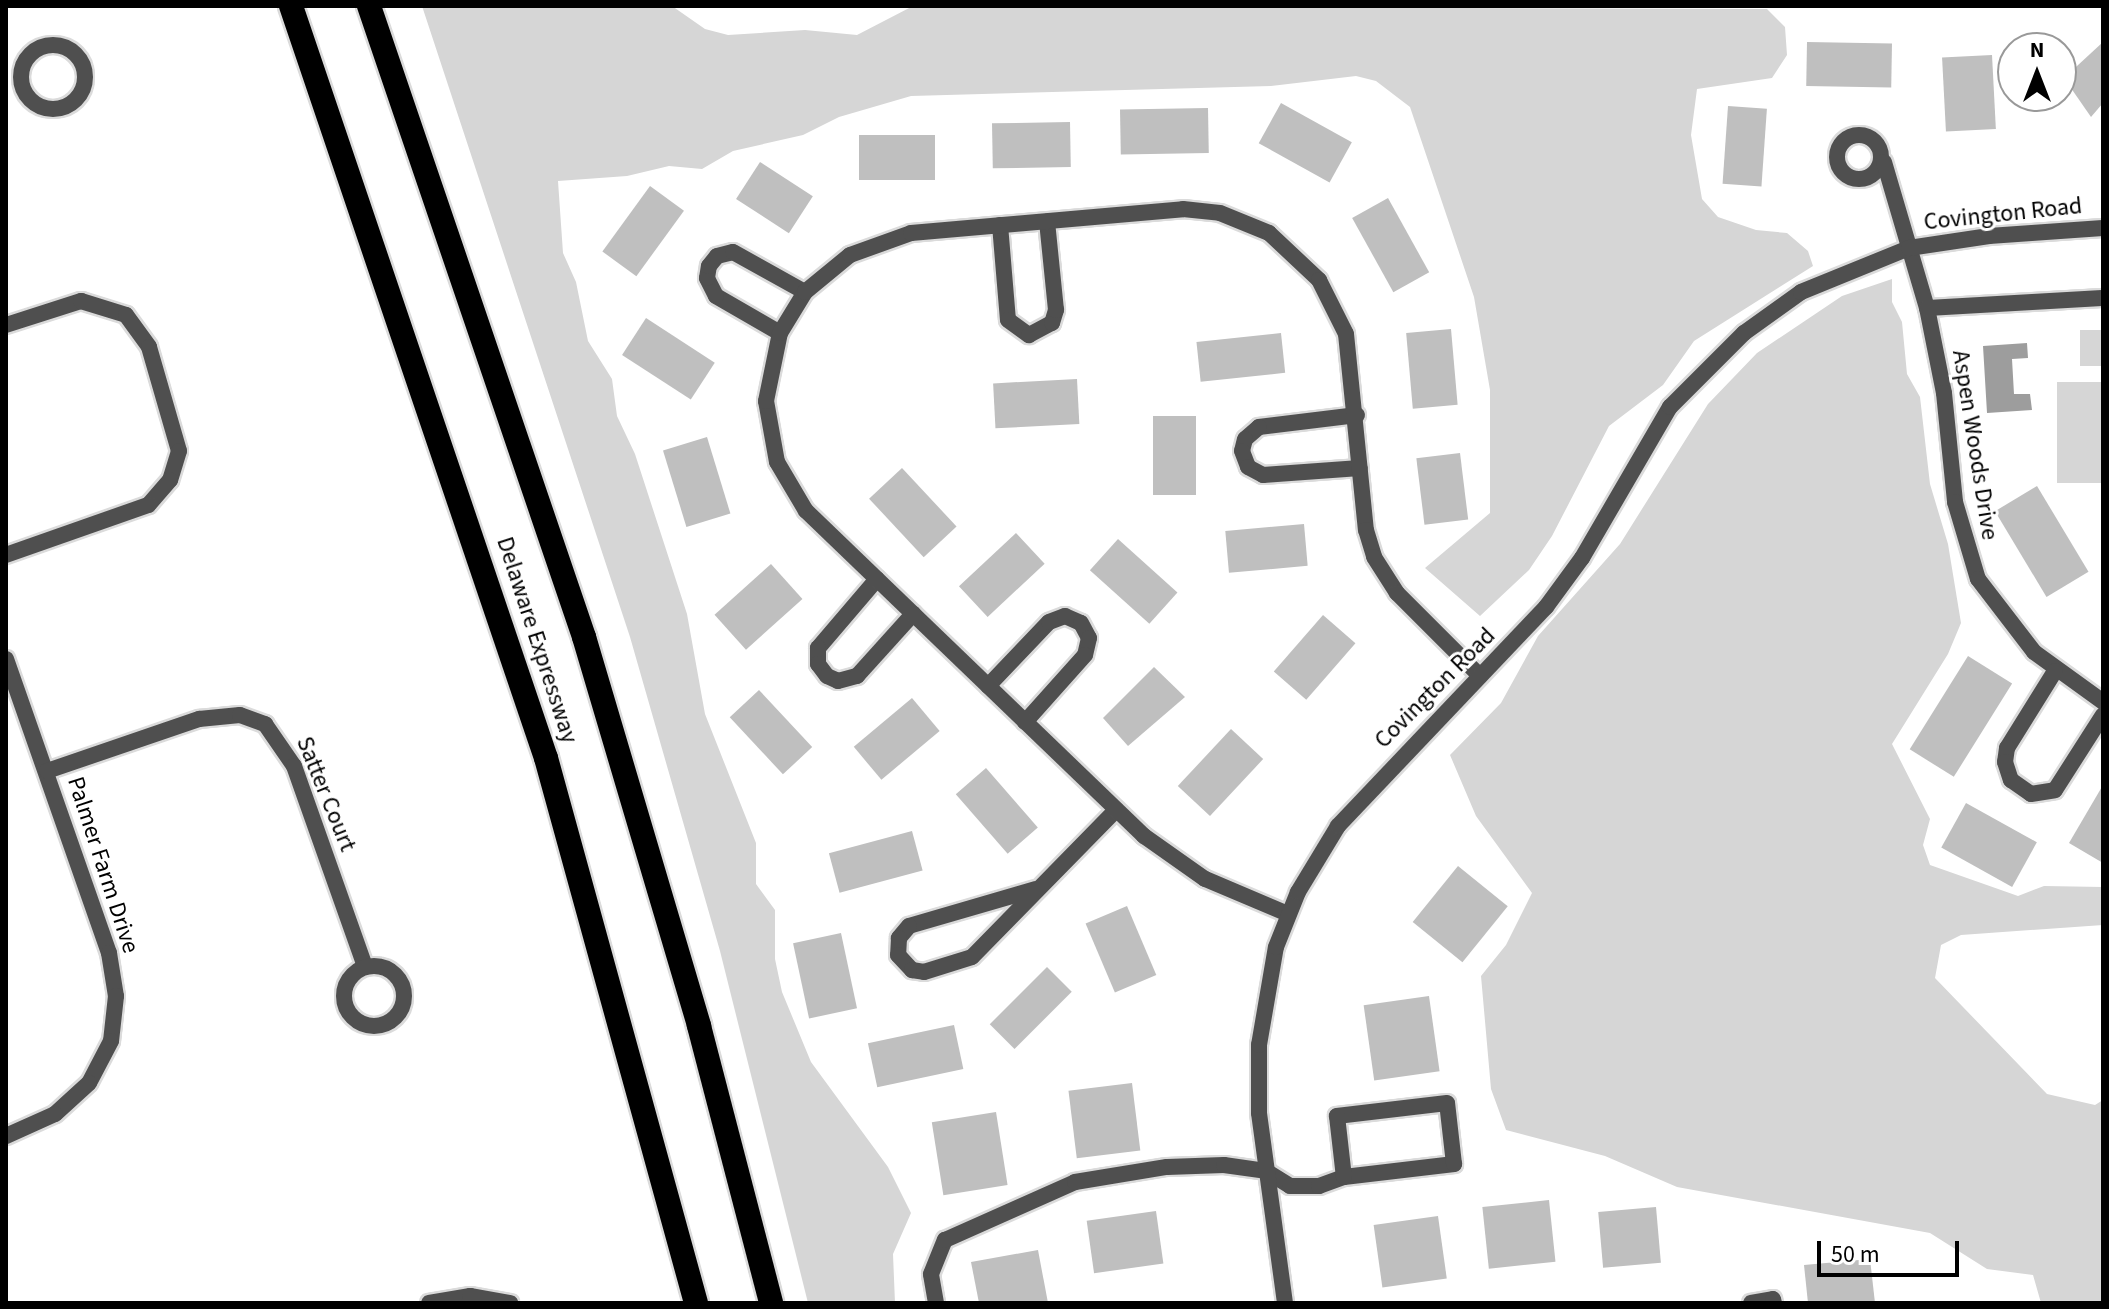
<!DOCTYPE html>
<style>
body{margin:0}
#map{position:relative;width:2109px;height:1309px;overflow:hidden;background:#fff;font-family:"Source Sans 3",sans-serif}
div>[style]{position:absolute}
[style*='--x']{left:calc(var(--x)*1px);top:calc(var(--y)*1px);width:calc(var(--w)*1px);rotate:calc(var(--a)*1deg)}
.green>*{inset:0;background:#d6d6d6;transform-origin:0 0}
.water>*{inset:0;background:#9d9d9d}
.building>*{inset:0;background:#bfbfbf;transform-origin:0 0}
.roads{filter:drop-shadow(2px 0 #dbdbdb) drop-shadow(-2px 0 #dbdbdb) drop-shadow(0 2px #dbdbdb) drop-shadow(0 -2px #dbdbdb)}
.street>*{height:16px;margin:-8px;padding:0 8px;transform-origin:8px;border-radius:8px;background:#4f4f4f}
.street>.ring{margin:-8px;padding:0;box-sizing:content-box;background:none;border:16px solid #4f4f4f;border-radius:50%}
.highway>*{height:24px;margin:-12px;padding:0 12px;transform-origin:12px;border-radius:12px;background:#000}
span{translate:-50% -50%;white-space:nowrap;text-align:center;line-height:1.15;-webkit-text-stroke:6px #fff;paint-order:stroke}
.street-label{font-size:24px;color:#000}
.frame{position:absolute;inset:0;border:8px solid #000;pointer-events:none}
.north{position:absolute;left:1997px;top:32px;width:80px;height:80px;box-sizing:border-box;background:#fff;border:2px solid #999;border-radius:50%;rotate:0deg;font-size:22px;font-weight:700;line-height:32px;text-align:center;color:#000}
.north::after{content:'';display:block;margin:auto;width:28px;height:36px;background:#000;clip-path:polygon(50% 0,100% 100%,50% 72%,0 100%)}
.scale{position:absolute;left:1817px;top:1241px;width:142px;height:36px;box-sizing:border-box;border:4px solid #000;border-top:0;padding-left:10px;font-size:24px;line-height:28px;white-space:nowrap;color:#000;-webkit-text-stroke:6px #fff;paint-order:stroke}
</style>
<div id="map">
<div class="green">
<div style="clip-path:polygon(422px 6px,672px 6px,705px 29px,728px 35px,805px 30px,857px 35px,913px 6px,1767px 9px,1785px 27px,1787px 55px,1772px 78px,1697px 89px,1691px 135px,1702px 199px,1718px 217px,1756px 230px,1787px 233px,1808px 251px,1813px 266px,1694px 341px,1663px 385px,1609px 426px,1552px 536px,1529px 570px,1480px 616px,1425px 568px,1490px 513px,1490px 390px,1474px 297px,1410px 107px,1376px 81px,1356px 76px,1271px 86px,911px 96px,839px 117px,803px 135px,733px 151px,702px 169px,669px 166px,627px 176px,558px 181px,563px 253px,576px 282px,588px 341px,612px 379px,617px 416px,635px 454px,687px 614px,705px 714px,756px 843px,756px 884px,775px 910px,775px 959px,782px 992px,811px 1062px,888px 1167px,911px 1213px,893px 1254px,895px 1303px,808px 1303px,720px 951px,630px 637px)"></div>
<div style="clip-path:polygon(1892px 279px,1892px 302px,1902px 322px,1907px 374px,1920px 397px,1930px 484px,1948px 544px,1961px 623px,1948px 654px,1892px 744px,1930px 819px,1923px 845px,1930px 865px,2018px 896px,2044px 886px,2103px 887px,2103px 925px,1961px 935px,1941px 945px,1935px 978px,2047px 1094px,2095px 1105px,2103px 1100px,2103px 1303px,2041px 1303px,2033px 1275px,1987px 1269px,1930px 1233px,1677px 1187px,1605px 1156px,1506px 1130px,1491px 1089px,1481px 976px,1506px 945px,1532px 893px,1476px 816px,1450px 755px,1501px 703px,1538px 636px,1620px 544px,1708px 404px,1757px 353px,1842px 296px)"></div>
<div style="left:2103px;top:330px;width:36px;height:23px;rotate:90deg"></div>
<div style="left:2103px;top:382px;width:101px;height:46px;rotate:90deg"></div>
</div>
<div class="water">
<div style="clip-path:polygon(2027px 343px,2028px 358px,2012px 359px,2014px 394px,2030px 394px,2032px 410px,1987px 413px,1983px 346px)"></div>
</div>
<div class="building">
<div style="left:1807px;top:42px;width:85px;height:44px;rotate:1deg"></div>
<div style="clip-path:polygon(2103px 42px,2103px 103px,2091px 117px,2064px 78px)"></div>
<div style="left:1992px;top:55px;width:74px;height:50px;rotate:87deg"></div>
<div style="left:1281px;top:103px;width:81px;height:46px;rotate:29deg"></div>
<div style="left:1728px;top:106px;width:39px;height:78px;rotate:4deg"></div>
<div style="left:1208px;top:108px;width:45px;height:88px;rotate:89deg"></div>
<div style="left:1070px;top:122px;width:45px;height:78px;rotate:89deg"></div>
<div style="left:859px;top:135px;width:76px;height:45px"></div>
<div style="left:760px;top:162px;width:63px;height:44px;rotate:33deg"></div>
<div style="left:650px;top:186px;width:42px;height:81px;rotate:36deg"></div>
<div style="left:1388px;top:198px;width:85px;height:41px;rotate:61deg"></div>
<div style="left:646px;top:318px;width:82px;height:44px;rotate:33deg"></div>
<div style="left:1451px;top:329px;width:76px;height:45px;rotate:85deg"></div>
<div style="left:1281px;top:333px;width:40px;height:85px;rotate:84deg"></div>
<div style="left:1077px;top:379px;width:45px;height:84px;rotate:87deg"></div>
<div style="left:1153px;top:416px;width:43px;height:79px"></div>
<div style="left:707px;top:437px;width:80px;height:46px;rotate:73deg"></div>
<div style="left:1460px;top:453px;width:67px;height:44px;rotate:83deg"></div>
<div style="left:902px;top:468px;width:80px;height:45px;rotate:47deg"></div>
<div style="left:2037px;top:486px;width:100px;height:49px;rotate:59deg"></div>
<div style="left:1304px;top:524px;width:42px;height:79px;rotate:85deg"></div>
<div style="left:1016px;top:533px;width:42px;height:78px;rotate:47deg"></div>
<div style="left:1118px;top:539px;width:80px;height:42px;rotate:42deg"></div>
<div style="left:771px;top:564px;width:47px;height:76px;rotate:48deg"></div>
<div style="left:1323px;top:615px;width:43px;height:75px;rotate:41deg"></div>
<div style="left:1968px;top:656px;width:52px;height:110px;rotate:32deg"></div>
<div style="clip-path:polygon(1154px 667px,1185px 697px,1128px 746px,1103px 718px)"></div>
<div style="left:759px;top:690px;width:78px;height:40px;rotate:47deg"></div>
<div style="left:912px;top:698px;width:43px;height:76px;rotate:50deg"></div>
<div style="left:1231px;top:729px;width:44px;height:78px;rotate:43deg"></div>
<div style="left:986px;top:768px;width:79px;height:40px;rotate:49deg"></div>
<div style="clip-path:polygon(2103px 785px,2103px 863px,2069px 843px)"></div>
<div style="left:1966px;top:803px;width:81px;height:51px;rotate:29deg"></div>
<div style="left:912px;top:831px;width:41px;height:86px;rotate:75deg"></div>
<div style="left:1458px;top:866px;width:64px;height:72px;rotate:39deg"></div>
<div style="left:1127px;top:906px;width:75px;height:45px;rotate:67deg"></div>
<div style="left:841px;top:933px;width:77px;height:49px;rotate:78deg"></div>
<div style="left:1047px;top:967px;width:35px;height:81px;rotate:45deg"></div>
<div style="left:1429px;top:996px;width:76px;height:66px;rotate:82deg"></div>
<div style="left:954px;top:1025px;width:45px;height:88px;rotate:78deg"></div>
<div style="left:1132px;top:1083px;width:68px;height:64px;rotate:83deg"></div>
<div style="left:996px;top:1112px;width:74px;height:65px;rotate:81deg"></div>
<div style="left:1549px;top:1200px;width:62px;height:67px;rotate:84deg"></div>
<div style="left:1656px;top:1207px;width:56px;height:58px;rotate:85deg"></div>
<div style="left:1156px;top:1211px;width:53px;height:70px;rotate:82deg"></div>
<div style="left:1438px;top:1216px;width:63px;height:65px;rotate:82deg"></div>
<div style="clip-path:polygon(1038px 1250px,1048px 1303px,979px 1303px,971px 1262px)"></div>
<div style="clip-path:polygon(1870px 1259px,1875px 1303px,1808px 1303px,1804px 1265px)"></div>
</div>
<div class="roads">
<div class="street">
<div class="ring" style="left:21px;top:45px;width:48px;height:48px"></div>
<div class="ring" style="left:1837px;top:135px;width:28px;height:28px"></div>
<div style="--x:1884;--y:162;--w:152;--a:73.6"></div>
<div style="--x:1927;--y:308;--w:87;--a:78.7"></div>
<div style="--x:1944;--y:393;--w:110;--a:84.2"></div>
<div style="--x:1955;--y:502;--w:80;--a:73.4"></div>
<div style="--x:1978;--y:579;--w:92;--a:52.5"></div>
<div style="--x:2034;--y:652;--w:85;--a:35.9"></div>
<div style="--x:1000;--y:225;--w:95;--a:85.2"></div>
<div style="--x:1008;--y:320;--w:26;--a:36"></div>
<div style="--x:1029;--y:335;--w:26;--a:-28"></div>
<div style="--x:1052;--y:323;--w:14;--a:-73"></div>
<div style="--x:1056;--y:310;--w:89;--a:-95.8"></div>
<div style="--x:1927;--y:308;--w:176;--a:-3.3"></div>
<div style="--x:6;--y:325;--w:79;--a:-17.7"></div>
<div style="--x:81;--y:301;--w:47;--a:17.3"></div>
<div style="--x:126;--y:315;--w:39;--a:54"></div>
<div style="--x:149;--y:347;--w:108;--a:73.9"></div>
<div style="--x:179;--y:451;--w:30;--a:107"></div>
<div style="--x:170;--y:480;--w:33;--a:131"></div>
<div style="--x:148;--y:505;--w:151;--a:160.6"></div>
<div style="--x:780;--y:333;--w:74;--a:-150"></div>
<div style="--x:716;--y:296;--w:20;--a:-117"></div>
<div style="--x:707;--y:278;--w:12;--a:-81"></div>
<div style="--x:709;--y:266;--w:13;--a:-51"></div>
<div style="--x:717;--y:256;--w:16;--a:-14"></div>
<div style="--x:733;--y:252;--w:82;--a:29.1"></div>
<div style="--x:1357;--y:415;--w:99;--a:173"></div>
<div style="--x:1259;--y:427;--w:18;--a:139"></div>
<div style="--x:1245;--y:439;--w:12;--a:104"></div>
<div style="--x:1242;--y:451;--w:17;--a:69"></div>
<div style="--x:1248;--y:467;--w:17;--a:28"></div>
<div style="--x:1263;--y:475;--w:97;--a:-4.1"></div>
<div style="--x:877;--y:579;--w:91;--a:130.5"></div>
<div style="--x:818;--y:648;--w:16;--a:90"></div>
<div style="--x:818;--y:664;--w:15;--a:53"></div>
<div style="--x:827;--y:676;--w:12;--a:24"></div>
<div style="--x:838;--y:681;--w:20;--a:-15"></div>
<div style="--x:857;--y:676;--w:84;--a:-47.9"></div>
<div style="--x:6;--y:659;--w:312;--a:70.7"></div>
<div style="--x:109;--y:953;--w:44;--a:80.8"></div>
<div style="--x:116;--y:996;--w:45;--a:96.3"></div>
<div style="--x:111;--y:1041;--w:47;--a:117.6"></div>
<div style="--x:89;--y:1083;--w:46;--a:137.6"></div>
<div style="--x:55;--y:1114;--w:54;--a:155.8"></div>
<div style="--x:2055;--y:671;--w:91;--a:121.9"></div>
<div style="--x:2007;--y:748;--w:14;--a:98"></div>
<div style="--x:2005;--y:762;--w:19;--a:72"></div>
<div style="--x:2011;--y:780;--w:24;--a:35"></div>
<div style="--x:2031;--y:794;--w:24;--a:-9"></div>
<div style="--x:2055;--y:790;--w:89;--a:-57.4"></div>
<div style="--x:988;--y:686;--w:88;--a:-46.4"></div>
<div style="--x:1049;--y:622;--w:17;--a:-21"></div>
<div style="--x:1065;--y:616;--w:17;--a:24"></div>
<div style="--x:1081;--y:623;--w:17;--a:62"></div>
<div style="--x:1089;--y:638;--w:17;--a:103"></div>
<div style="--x:1085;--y:655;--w:90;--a:131.8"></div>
<div style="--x:47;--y:771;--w:161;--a:-18.9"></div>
<div style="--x:199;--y:719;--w:41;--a:-5.6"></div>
<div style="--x:240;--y:715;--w:27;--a:20"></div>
<div style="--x:265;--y:724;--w:51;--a:55.4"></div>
<div style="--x:294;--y:766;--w:213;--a:70.5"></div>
<div style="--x:1036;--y:889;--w:132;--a:163.8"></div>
<div style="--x:909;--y:926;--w:16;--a:130"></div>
<div style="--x:899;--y:938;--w:17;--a:93"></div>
<div style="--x:898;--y:955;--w:21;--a:47"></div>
<div style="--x:912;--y:970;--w:12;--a:9"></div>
<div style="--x:924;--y:972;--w:50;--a:-17.4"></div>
<div style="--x:972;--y:957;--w:206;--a:-45.6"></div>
<div style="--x:1288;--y:914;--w:90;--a:-157.1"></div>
<div style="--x:1205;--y:879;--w:75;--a:-144.8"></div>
<div style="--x:1144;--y:836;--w:469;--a:-136.1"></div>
<div style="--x:806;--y:511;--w:57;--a:-120.6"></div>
<div style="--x:777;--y:462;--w:62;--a:-100.2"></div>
<div style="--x:766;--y:401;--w:69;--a:-78.4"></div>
<div style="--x:780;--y:333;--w:48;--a:-58.6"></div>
<div style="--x:805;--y:292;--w:58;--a:-39.4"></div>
<div style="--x:850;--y:255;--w:65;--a:-19.8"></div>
<div style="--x:911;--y:233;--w:273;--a:-5"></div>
<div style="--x:1183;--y:209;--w:37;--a:6"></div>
<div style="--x:1220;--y:213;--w:53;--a:22.2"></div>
<div style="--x:1269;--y:233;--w:69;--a:43.2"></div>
<div style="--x:1319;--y:280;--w:60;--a:63.4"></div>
<div style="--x:1346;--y:334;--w:197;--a:84.2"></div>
<div style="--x:1366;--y:530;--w:28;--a:73"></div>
<div style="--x:1374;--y:557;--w:43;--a:57.4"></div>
<div style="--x:1397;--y:593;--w:117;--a:45"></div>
<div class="ring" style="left:344px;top:966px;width:44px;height:44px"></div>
<div style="--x:429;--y:1303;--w:42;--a:-9.7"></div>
<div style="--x:470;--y:1296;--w:41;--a:9.9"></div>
<div style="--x:936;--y:1303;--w:29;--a:-100"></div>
<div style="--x:931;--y:1274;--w:37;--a:-68"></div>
<div style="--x:945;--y:1240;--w:142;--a:-24"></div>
<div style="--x:1075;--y:1182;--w:93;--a:-9.3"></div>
<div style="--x:1167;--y:1167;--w:57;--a:-2"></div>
<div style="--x:1224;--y:1165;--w:42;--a:8.1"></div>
<div style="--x:1266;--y:1171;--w:28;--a:32"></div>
<div style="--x:1290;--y:1186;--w:29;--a:0"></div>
<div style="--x:1319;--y:1186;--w:27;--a:-20"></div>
<div style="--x:1344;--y:1177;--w:111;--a:-6.7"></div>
<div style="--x:1454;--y:1164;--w:61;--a:-96.5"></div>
<div style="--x:1447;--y:1103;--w:111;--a:173.3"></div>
<div style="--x:1337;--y:1116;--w:61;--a:83.5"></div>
<div style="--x:1285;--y:1303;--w:192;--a:-97.8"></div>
<div style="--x:1259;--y:1113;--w:68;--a:-90"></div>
<div style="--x:1259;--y:1045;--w:99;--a:-80.2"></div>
<div style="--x:1276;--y:947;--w:59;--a:-68.2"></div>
<div style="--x:1298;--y:892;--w:77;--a:-58.8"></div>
<div style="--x:1338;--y:826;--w:302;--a:-46.5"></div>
<div style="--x:1546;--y:607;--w:61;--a:-53.7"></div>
<div style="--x:1582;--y:558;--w:175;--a:-59.8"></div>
<div style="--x:1670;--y:407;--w:105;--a:-45"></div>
<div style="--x:1744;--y:333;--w:70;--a:-35.7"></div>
<div style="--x:1801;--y:292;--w:117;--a:-22.2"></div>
<div style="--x:1909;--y:248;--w:81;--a:-8.5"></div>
<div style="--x:1989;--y:236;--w:114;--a:-4"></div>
<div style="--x:1751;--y:1303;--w:22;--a:-10"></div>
<div style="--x:1773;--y:1299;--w:4;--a:76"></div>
</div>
<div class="highway">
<div style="--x:291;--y:6;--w:794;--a:71.27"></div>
<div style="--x:546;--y:758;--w:565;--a:74.61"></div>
<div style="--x:369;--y:6;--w:667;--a:71.18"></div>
<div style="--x:584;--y:637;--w:406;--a:73.5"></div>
<div style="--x:699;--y:1026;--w:286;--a:75.4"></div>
</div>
</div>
<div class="street-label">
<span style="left:2003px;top:214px;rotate:-6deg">Covington Road</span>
<span style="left:1975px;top:445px;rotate:81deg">Aspen Woods Drive</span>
<span style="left:537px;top:640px;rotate:72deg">Delaware Expressway</span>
<span style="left:1435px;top:688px;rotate:-45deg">Covington Road</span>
<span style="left:326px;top:794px;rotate:68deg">Satter Court</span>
<span style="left:103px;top:865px;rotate:72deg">Palmer Farm Drive</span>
</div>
<div class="frame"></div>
<div class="north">N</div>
<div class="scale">50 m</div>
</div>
